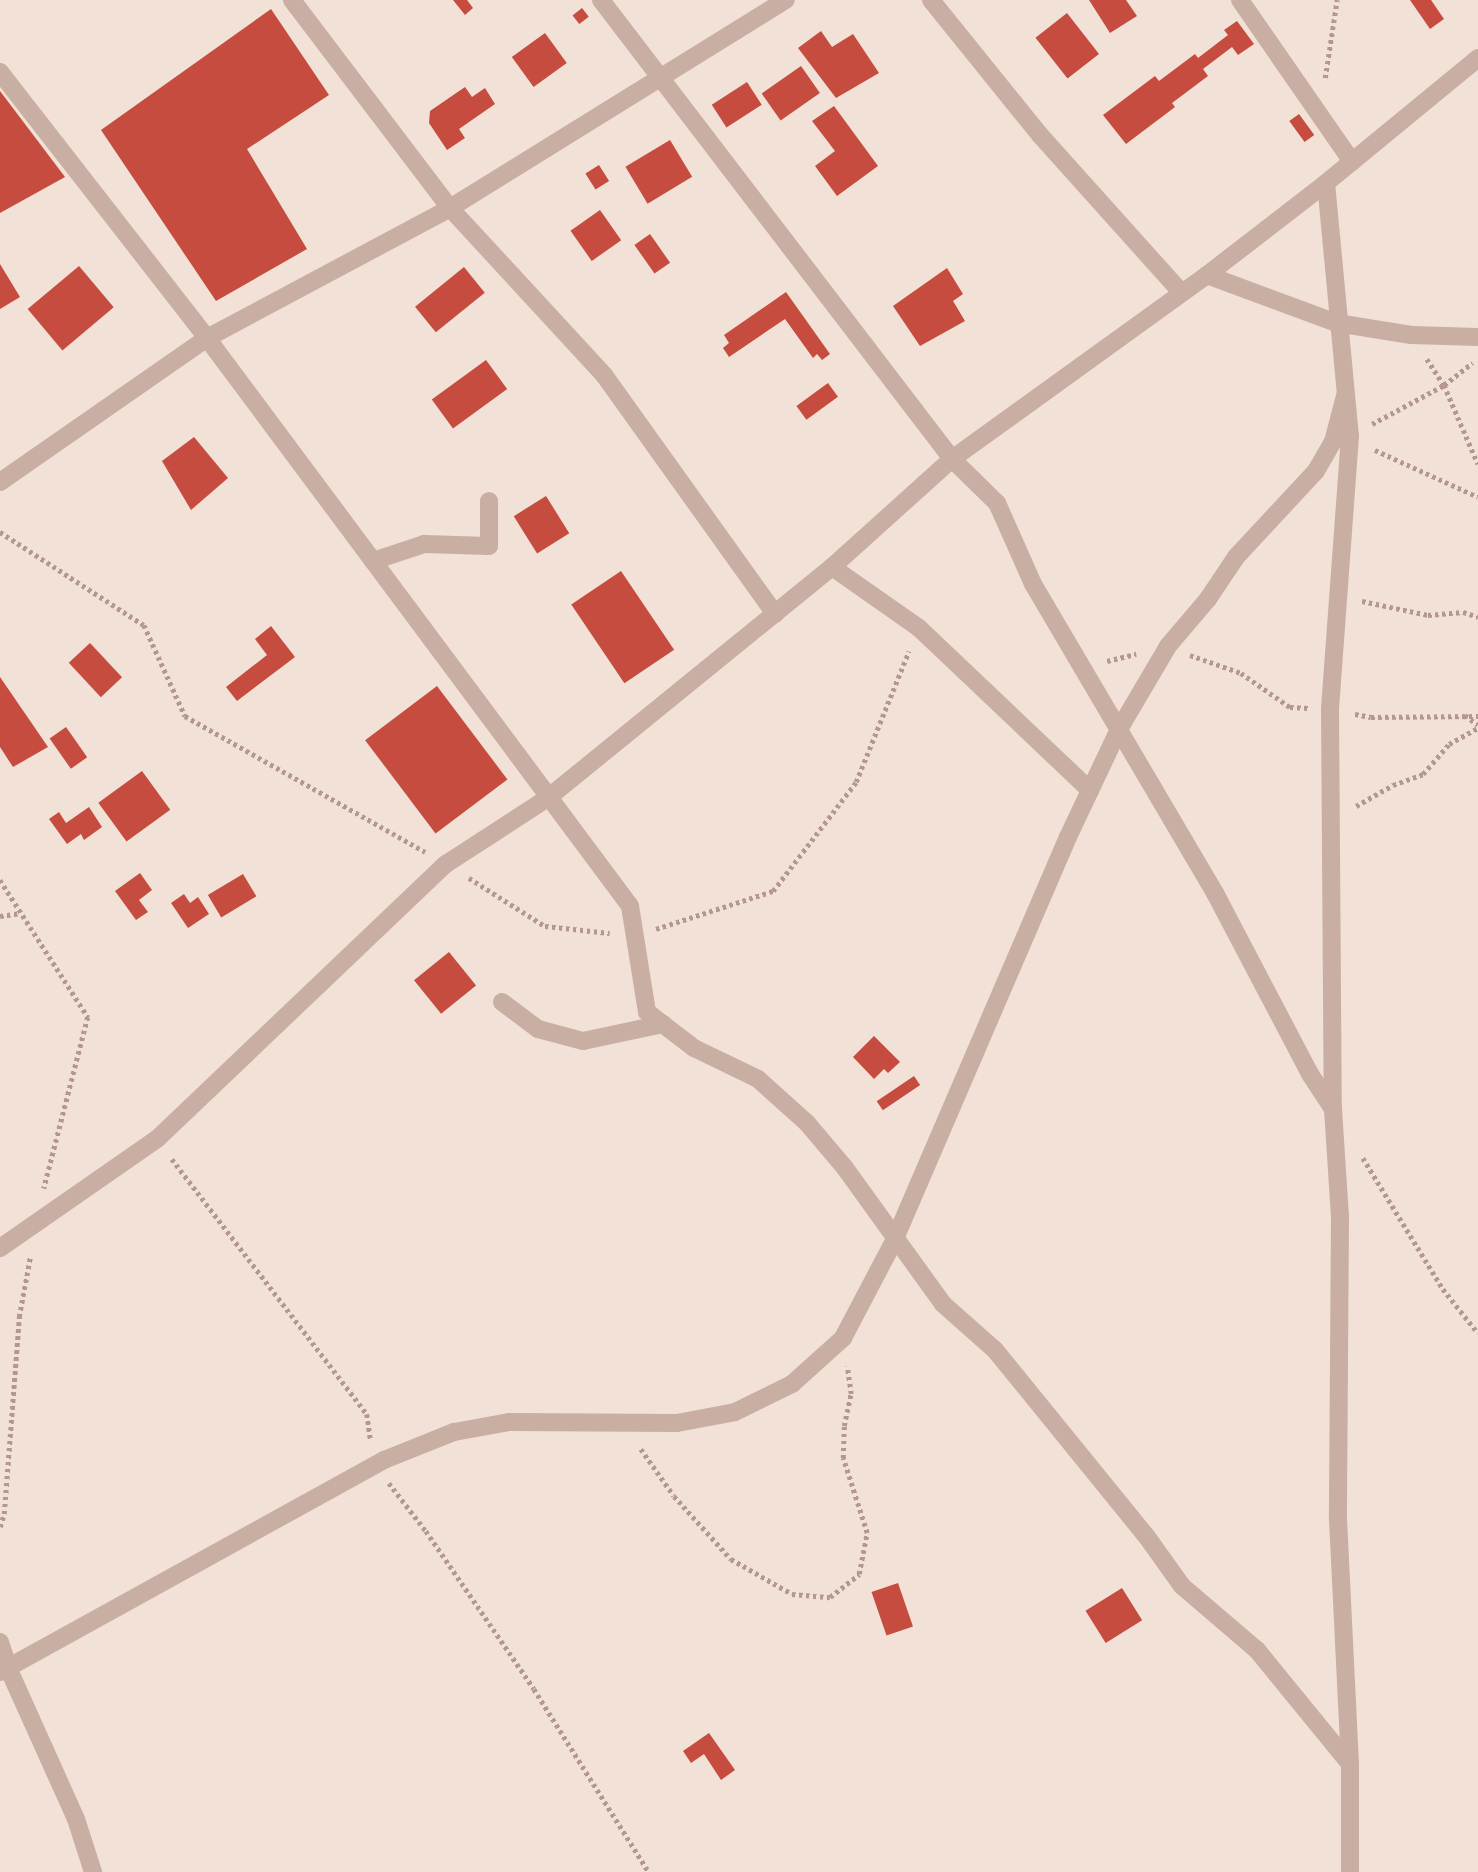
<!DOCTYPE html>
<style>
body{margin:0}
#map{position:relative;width:1478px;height:1872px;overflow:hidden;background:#f1e1d7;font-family:Manrope,sans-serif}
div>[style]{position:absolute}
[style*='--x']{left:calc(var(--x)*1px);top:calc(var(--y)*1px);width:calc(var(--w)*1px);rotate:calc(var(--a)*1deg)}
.building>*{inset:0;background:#c64c3f;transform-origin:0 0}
.path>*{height:4.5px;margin-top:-2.25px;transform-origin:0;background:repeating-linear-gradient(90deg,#b4988d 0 3.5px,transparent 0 7px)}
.street>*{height:18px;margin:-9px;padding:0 9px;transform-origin:9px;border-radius:9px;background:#c8aea3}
span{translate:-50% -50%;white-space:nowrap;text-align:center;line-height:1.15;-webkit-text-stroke:7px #f9ebe3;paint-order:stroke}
</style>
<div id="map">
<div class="building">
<div style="clip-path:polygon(453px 0,467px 0,473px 8px,465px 15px)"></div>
<div style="clip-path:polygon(1089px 0,1126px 0,1137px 16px,1110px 33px)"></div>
<div style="clip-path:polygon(1410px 0,1431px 0,1444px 19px,1430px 29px)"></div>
<div style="left:582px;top:8px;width:11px;height:12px;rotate:52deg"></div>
<div style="clip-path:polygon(271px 9px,329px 95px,247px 149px,307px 249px,216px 301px,101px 130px)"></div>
<div style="left:1067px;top:13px;width:52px;height:40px;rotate:52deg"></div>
<div style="clip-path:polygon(1237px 21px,1254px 44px,1238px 55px,1232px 47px,1203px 69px,1208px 76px,1172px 103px,1175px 107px,1126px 144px,1103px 115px,1155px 76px,1159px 81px,1195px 54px,1198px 58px,1228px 35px,1224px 30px)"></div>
<div style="clip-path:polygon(821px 31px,832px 47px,853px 34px,879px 73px,836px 98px,798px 48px)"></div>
<div style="left:545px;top:33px;width:37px;height:41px;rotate:54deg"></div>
<div style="left:801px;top:66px;width:33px;height:48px;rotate:55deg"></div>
<div style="left:747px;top:82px;width:27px;height:42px;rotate:57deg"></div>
<div style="clip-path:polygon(465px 87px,472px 97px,485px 88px,495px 104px,459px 129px,465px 138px,447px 150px,429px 123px,430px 111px)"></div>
<div style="clip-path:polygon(0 91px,65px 177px,0 213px)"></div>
<div style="clip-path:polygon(834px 106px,878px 166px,837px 196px,815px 166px,835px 151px,812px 121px)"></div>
<div style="left:1299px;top:114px;width:26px;height:12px;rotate:54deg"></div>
<div style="left:670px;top:140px;width:43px;height:52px;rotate:59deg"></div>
<div style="left:599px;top:165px;width:19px;height:16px;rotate:58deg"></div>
<div style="left:600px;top:210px;width:37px;height:36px;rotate:55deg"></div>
<div style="left:650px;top:234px;width:35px;height:19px;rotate:55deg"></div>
<div style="clip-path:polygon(0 264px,20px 297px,0 309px)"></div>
<div style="left:79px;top:266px;width:54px;height:67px;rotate:50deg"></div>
<div style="left:464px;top:267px;width:33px;height:63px;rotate:51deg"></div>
<div style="clip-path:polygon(947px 268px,963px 294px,953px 301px,965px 321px,920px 346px,893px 306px)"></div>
<div style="clip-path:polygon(786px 292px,830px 354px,822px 360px,817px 354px,813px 358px,785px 319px,729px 357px,723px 348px,729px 343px,724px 335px)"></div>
<div style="left:486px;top:360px;width:36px;height:67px;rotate:54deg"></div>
<div style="left:828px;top:383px;width:17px;height:39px;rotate:54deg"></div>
<div style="clip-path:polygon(194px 437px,228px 478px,191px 510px,162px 461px)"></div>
<div style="left:546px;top:496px;width:44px;height:38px;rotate:58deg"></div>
<div style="left:621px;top:571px;width:95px;height:60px;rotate:56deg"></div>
<div style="clip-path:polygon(271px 626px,295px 657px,237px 701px,226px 687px,267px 655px,255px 639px)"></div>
<div style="left:90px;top:643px;width:47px;height:29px;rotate:47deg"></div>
<div style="clip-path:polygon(0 677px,48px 747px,13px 767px,0 747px)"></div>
<div style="left:437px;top:686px;width:117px;height:90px;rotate:53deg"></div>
<div style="left:66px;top:727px;width:37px;height:20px;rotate:55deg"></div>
<div style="left:142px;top:771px;width:48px;height:54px;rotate:54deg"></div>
<div style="clip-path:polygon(89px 807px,102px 827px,84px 840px,81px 834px,67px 844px,49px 819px,59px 812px,66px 823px)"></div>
<div style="clip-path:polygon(140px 873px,152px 890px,139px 900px,148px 912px,136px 920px,115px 891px)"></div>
<div style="left:243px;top:874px;width:26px;height:41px;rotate:59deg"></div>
<div style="clip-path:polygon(184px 894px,190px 903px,198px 897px,209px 914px,188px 928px,171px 903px)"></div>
<div style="left:449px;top:952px;width:43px;height:45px;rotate:51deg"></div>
<div style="clip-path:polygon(874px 1036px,900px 1062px,888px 1073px,884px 1069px,874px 1079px,853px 1057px)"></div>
<div style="left:914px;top:1076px;width:11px;height:45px;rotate:56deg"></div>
<div style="left:898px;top:1583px;width:46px;height:28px;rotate:71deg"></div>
<div style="left:1122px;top:1588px;width:38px;height:43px;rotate:58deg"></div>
<div style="clip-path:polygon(709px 1733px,735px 1770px,721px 1780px,704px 1754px,691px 1763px,683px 1751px)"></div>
</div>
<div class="path">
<div style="--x:1325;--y:78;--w:79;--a:-81.3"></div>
<div style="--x:1427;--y:359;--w:31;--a:57"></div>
<div style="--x:1444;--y:385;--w:86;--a:66.7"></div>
<div style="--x:1372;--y:424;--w:82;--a:-28.4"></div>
<div style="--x:1444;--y:385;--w:36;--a:-38"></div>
<div style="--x:1375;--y:450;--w:113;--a:24.5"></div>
<div style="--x:0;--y:532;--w:171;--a:32.9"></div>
<div style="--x:144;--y:625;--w:100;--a:65.7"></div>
<div style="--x:185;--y:716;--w:276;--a:29.5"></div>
<div style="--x:1362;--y:601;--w:67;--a:12"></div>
<div style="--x:1428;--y:615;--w:35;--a:-5"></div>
<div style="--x:1463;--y:612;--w:16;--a:18"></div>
<div style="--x:1190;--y:655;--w:54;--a:19.4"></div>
<div style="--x:1241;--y:673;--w:60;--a:34.8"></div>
<div style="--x:1290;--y:707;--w:18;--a:3"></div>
<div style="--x:1107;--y:661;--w:30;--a:-14"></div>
<div style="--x:1355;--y:714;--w:16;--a:11"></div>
<div style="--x:1371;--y:717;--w:107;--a:-0.5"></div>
<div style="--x:1465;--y:715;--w:16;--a:38"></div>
<div style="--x:1356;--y:806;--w:43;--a:-29.6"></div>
<div style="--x:1393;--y:785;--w:32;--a:-20"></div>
<div style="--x:1423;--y:774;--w:40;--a:-49"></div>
<div style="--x:1449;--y:744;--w:33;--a:-29"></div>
<div style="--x:469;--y:878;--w:90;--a:32.3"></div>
<div style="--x:545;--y:926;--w:65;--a:6.1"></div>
<div style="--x:0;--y:880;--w:163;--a:57.3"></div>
<div style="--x:88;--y:1017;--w:177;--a:104.4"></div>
<div style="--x:0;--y:916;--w:21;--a:-8"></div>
<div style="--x:656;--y:929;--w:123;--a:-18"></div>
<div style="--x:773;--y:891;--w:137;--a:-52.7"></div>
<div style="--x:856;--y:782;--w:141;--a:-68"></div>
<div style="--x:1363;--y:1158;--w:153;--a:58.6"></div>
<div style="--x:1443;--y:1289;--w:56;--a:51.5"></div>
<div style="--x:172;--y:1159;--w:321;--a:52.6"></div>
<div style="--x:367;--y:1414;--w:27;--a:82"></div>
<div style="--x:641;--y:1449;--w:57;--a:54.9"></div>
<div style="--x:674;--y:1496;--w:85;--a:47.9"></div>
<div style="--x:731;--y:1559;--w:70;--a:29.8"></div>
<div style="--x:792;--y:1594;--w:38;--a:5"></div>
<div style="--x:830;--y:1597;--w:37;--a:-38"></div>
<div style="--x:859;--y:1574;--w:42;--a:-79"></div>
<div style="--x:867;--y:1533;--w:79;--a:-107.7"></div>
<div style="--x:843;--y:1458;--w:32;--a:-88"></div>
<div style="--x:844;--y:1426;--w:33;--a:-78"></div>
<div style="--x:851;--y:1394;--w:28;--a:-98"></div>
<div style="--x:389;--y:1483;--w:61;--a:52.4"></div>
<div style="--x:426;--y:1531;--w:191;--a:55.6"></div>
<div style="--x:534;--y:1689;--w:216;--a:57.9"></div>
<div style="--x:0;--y:1527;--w:14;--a:-73"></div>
<div style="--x:4;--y:1514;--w:198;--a:-85.6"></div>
<div style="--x:19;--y:1317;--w:60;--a:-79.4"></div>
</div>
<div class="street">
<div style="--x:292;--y:0;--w:261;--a:52.8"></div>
<div style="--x:450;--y:208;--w:227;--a:47.3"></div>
<div style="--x:604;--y:375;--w:294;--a:54.4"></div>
<div style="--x:601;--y:0;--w:578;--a:52.59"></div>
<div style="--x:952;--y:459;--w:63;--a:44.4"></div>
<div style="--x:997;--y:503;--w:89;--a:66"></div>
<div style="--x:1033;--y:584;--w:359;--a:59.5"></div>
<div style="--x:1215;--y:893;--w:204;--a:62.3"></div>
<div style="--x:1310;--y:1074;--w:42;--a:56.7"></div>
<div style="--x:931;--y:0;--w:174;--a:51.1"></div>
<div style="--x:1040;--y:135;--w:212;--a:48.1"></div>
<div style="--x:1240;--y:0;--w:197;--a:55.3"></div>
<div style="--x:0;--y:72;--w:337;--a:52.1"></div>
<div style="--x:207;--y:338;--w:708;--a:53.32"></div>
<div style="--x:630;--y:906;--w:107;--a:80.9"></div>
<div style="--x:647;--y:1012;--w:59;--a:37.5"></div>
<div style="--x:694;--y:1048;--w:71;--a:25.8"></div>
<div style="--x:758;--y:1079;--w:66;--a:41.9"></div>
<div style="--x:807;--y:1123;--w:59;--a:49.8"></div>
<div style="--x:845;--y:1168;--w:168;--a:54.2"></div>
<div style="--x:943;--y:1304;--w:69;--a:41.5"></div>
<div style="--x:995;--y:1350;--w:241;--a:50.9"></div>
<div style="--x:1147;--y:1537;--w:60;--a:54.5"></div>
<div style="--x:1182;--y:1586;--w:99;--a:40.5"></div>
<div style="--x:1257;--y:1650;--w:147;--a:50.8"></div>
<div style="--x:1326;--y:183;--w:254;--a:84.6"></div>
<div style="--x:1350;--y:436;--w:274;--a:94.2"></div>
<div style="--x:1330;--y:709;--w:400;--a:89.6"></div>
<div style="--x:1333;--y:1109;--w:107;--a:86.3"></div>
<div style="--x:1340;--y:1216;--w:303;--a:90.4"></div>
<div style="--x:1338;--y:1519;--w:245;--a:87.2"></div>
<div style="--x:1350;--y:1764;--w:108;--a:90"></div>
<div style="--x:1207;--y:275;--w:139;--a:20.3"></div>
<div style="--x:1337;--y:323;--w:75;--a:9.2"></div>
<div style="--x:1411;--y:335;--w:67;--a:1.7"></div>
<div style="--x:0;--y:482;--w:252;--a:-34.8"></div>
<div style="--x:207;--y:338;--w:276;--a:-28.1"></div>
<div style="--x:450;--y:208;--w:395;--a:-31.8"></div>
<div style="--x:373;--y:561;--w:54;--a:-18.4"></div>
<div style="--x:424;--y:544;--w:65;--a:1.8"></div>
<div style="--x:489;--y:546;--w:45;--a:-90"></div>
<div style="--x:832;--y:567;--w:106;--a:35"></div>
<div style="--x:919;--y:628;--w:236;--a:43.5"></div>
<div style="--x:502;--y:1002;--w:45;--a:36.9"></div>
<div style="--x:538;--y:1029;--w:47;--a:14.9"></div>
<div style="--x:583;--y:1041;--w:82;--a:-12"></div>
<div style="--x:0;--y:1248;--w:191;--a:-34.8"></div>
<div style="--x:157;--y:1139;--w:399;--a:-43.6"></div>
<div style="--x:446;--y:864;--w:123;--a:-33"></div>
<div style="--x:549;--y:797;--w:365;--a:-39.1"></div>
<div style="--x:832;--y:567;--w:161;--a:-42"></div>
<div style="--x:952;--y:459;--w:314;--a:-35.8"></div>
<div style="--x:1207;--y:275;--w:150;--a:-37.7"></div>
<div style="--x:1326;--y:183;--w:197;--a:-39.4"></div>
<div style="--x:0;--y:1642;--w:29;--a:72"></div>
<div style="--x:9;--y:1670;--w:163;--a:65.8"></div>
<div style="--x:76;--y:1819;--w:56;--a:72.2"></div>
<div style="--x:0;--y:1672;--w:439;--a:-28.9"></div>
<div style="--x:384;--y:1460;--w:75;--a:-21.8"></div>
<div style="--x:454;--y:1432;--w:56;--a:-10.3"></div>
<div style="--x:509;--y:1422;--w:168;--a:0.3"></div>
<div style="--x:677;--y:1423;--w:59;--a:-10.7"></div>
<div style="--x:735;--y:1412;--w:64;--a:-26.2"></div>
<div style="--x:792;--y:1384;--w:69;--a:-42"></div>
<div style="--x:843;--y:1338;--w:110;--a:-62.3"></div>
<div style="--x:894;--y:1241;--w:440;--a:-66.7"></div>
<div style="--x:1068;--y:837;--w:117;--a:-64.7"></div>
<div style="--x:1118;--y:731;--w:99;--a:-59.5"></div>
<div style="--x:1168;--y:646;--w:62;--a:-49.6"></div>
<div style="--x:1208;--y:599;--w:50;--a:-56.3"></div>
<div style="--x:1236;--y:557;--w:117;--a:-47.1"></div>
<div style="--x:1316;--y:471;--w:34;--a:-60"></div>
<div style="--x:1333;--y:442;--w:48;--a:-75.4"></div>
</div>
</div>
